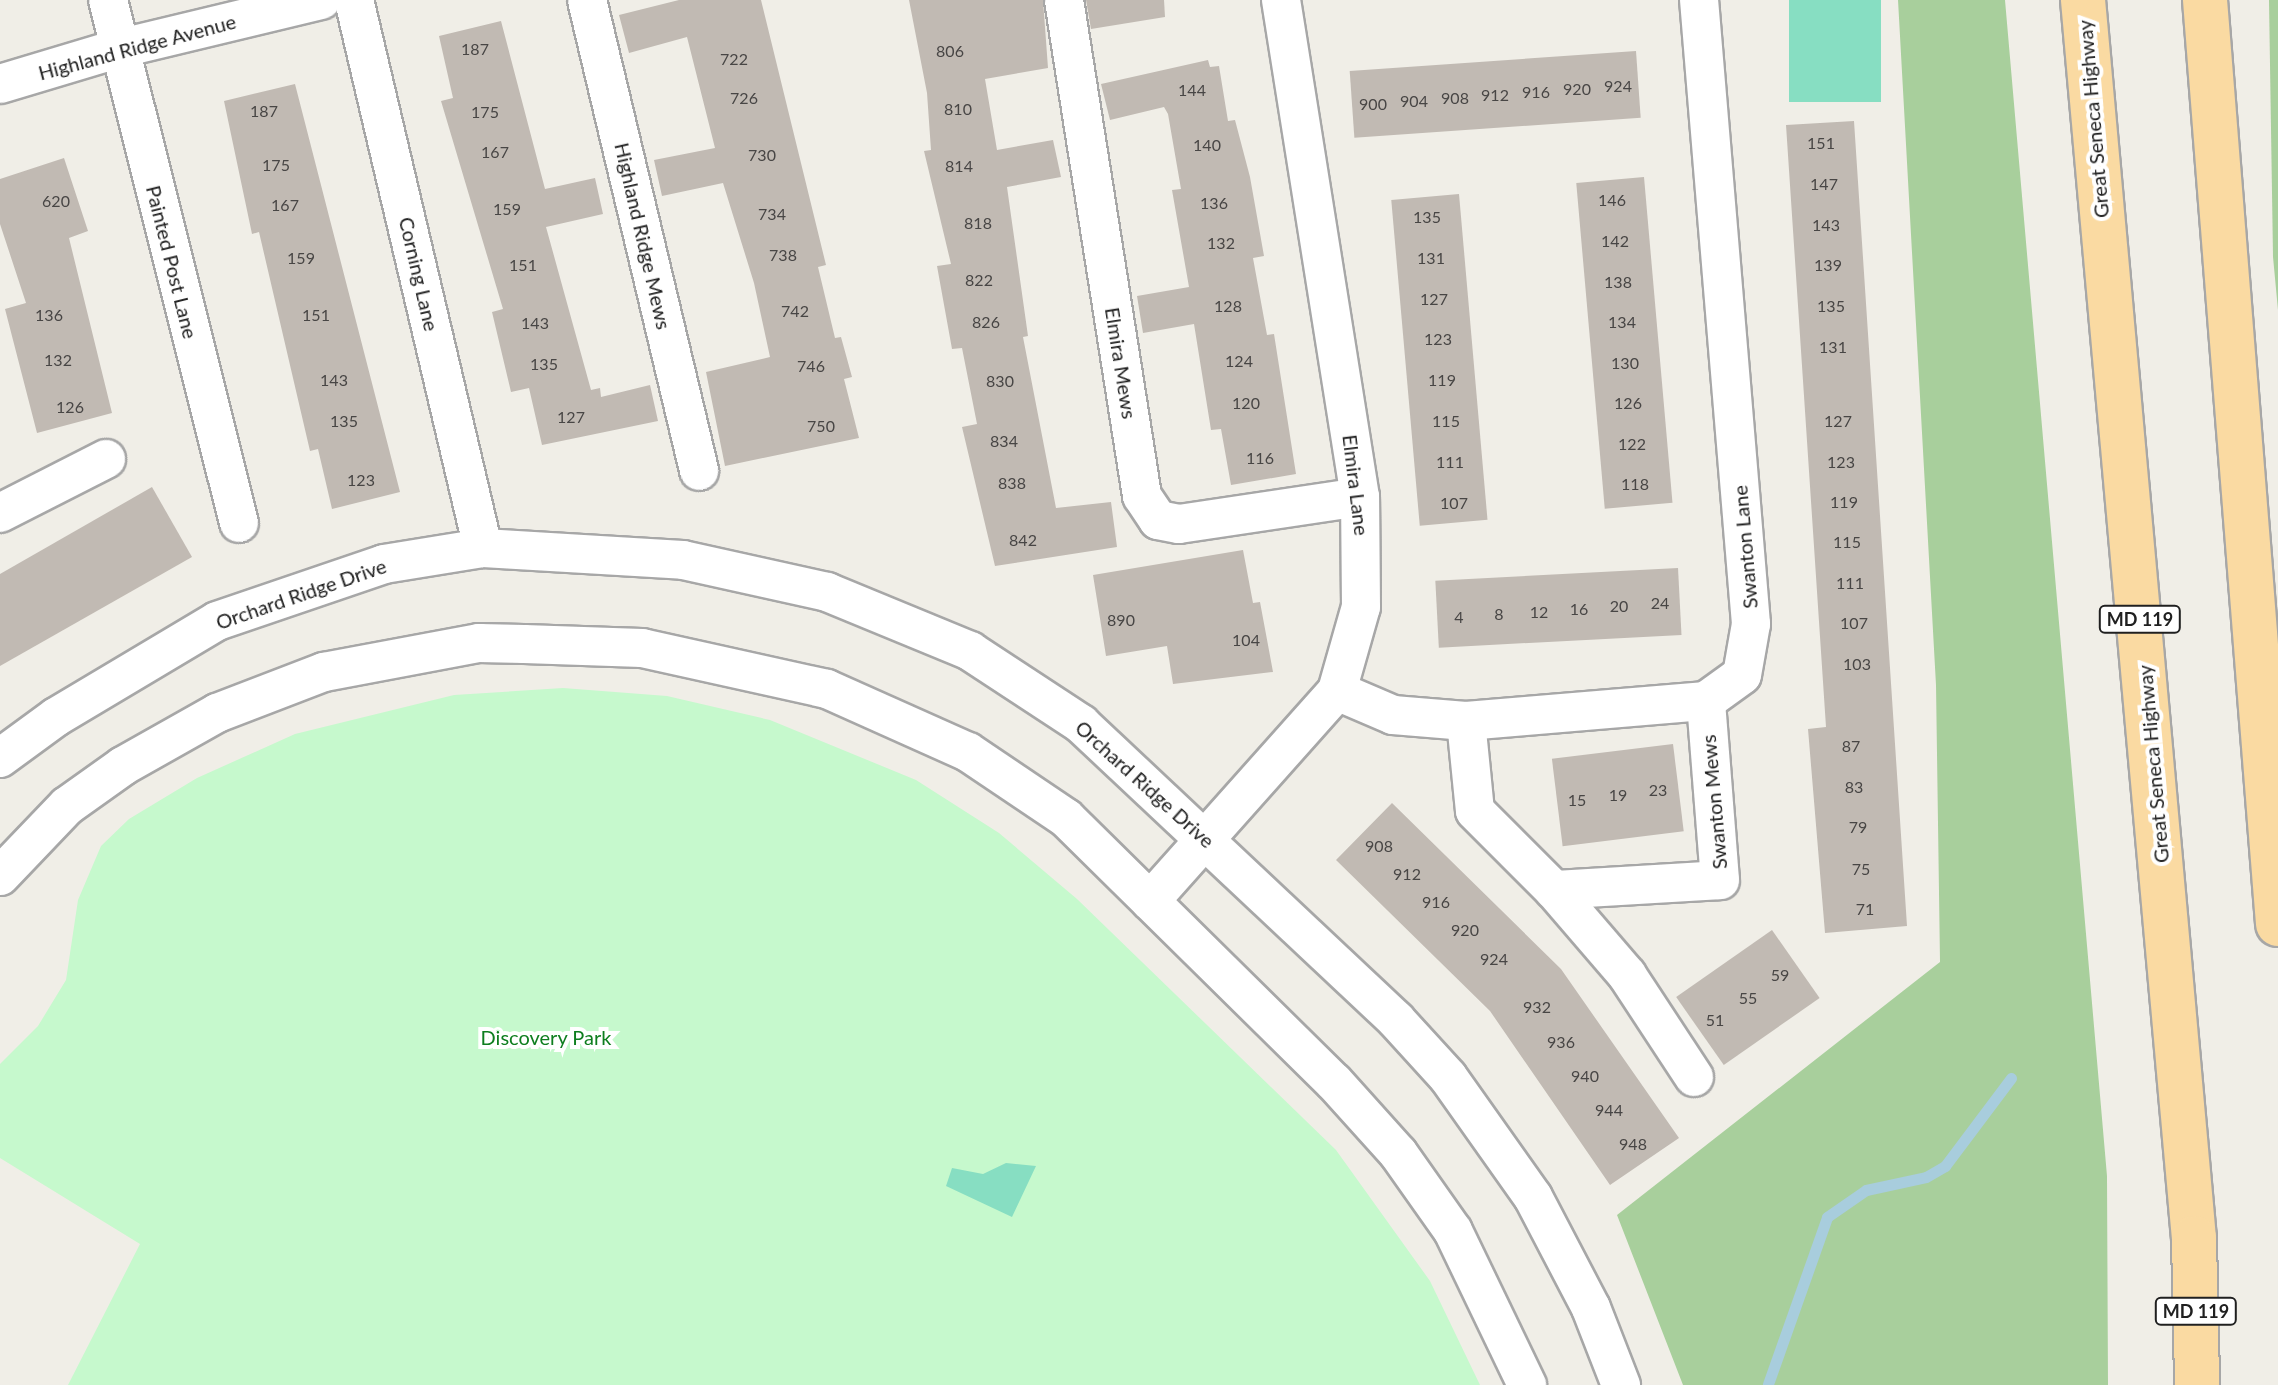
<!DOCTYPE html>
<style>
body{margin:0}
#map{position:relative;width:2278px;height:1385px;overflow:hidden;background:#f0eee7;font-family:Lato,sans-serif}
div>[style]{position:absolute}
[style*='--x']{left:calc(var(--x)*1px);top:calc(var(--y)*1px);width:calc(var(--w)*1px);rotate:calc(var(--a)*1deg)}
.forest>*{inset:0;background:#a8cf9c}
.park>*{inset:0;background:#c6f9cd}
.pitch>*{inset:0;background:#87dec2;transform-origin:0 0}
.stream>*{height:11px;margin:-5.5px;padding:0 5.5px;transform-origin:5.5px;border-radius:5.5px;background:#a8cddd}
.building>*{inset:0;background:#c1bab3;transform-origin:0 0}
.roads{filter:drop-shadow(2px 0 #a7a7a7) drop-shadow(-2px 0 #a7a7a7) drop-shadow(0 2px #a7a7a7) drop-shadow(0 -2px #a7a7a7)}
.minor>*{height:38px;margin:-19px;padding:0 19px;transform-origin:19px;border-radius:19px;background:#fff}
.major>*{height:44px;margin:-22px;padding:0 22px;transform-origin:22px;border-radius:22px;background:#fadaa2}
span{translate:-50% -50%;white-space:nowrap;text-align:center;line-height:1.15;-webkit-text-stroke:8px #fff;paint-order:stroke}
.number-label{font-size:16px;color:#484645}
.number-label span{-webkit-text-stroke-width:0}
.shield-label span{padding:2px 6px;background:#fff;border:2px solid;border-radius:6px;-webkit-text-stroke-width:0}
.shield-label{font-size:18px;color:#202020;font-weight:700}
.street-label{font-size:20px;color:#202020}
.park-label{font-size:20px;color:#0e7e1f}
</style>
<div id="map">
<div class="forest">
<div style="clip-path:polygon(1898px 0,2005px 0,2107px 1176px,2108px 1385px,1683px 1385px,1617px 1215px,1940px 962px,1936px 685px)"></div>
<div style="clip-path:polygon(2269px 0,2278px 0,2278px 310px,2273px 257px)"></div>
</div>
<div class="park">
<div style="clip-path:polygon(563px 688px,667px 696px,770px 720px,916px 780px,999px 833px,1077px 899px,1336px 1150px,1430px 1281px,1480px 1385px,68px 1385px,140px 1244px,0 1158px,0 1064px,38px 1026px,66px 980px,78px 900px,101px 846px,129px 819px,197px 778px,295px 734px,454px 695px)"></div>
</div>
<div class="pitch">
<div style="left:1789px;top:0;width:92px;height:102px"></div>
<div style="clip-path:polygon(1006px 1163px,1036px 1166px,1012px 1217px,946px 1186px,952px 1168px,983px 1174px)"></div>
</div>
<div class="stream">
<div style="--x:1768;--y:1384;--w:177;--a:-70.5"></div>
<div style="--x:1827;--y:1217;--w:47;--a:-34.7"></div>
<div style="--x:1866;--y:1190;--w:61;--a:-12.2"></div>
<div style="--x:1926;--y:1177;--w:22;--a:-30"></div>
<div style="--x:1945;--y:1166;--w:110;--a:-53.1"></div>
</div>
<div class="building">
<div style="clip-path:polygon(679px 0,761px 0,826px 265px,818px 267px,835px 338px,841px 337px,852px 377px,844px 379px,859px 438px,725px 466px,706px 372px,770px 357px,754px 283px,723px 183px,662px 196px,654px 160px,715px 148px,687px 37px,629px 53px,619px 15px)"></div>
<div style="clip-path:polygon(909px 0,1043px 0,1048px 68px,985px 79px,997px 150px,1053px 140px,1061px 177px,1007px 187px,1028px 336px,1023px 337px,1056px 508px,1111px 502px,1117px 547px,995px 566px,962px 427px,977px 424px,962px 348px,952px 349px,937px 266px,951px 264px,924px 151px,931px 150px,927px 93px)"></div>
<div style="clip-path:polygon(1086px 0,1164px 0,1165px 17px,1091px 29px)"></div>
<div style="clip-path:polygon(501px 21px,545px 189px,595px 178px,603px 214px,546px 227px,591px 390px,600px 388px,601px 397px,650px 385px,658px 421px,542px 445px,529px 388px,511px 392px,492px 312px,503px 309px,441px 101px,453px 98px,439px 36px)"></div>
<div style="left:1636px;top:51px;width:67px;height:287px;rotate:86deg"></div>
<div style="clip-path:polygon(1208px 60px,1210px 67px,1219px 66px,1228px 121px,1235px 120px,1250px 177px,1264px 256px,1253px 258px,1267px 335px,1274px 334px,1296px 474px,1231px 485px,1221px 429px,1211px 430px,1194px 324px,1143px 333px,1137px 296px,1189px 287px,1172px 190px,1181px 189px,1168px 114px,1164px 107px,1110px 120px,1101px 84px)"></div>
<div style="clip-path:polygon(295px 84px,400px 492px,332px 509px,318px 449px,310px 451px,259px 232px,252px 234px,224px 101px)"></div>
<div style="clip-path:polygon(1854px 121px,1907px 926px,1825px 933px,1808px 729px,1826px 727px,1786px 125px)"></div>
<div style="clip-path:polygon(64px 158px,88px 231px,69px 238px,112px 413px,37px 433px,5px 309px,26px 303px,0 224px,0 179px)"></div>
<div style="left:1644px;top:177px;width:327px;height:68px;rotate:85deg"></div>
<div style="left:1459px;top:194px;width:327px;height:68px;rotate:85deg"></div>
<div style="clip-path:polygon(152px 487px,192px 557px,0 666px,0 574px)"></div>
<div style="clip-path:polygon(1243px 550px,1253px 603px,1260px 602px,1273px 672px,1173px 684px,1167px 646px,1106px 656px,1093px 575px)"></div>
<div style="left:1678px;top:568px;width:67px;height:243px;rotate:87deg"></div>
<div style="left:1673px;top:744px;width:88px;height:122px;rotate:83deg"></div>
<div style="clip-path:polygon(1392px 803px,1561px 969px,1679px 1138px,1610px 1185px,1490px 1011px,1336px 860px)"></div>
<div style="left:1772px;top:930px;width:83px;height:117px;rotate:55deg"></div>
</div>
<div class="roads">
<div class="minor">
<div style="--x:108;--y:0;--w:539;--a:75.94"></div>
<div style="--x:354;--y:0;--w:563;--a:76.75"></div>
<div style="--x:587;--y:0;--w:484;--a:76.6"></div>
<div style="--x:1064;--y:0;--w:502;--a:81.06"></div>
<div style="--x:1142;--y:496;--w:29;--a:56"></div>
<div style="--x:1158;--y:520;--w:21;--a:11"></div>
<div style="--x:1179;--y:524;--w:183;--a:-8.5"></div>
<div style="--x:0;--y:84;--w:122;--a:-16.7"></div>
<div style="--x:117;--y:49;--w:210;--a:-13.5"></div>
<div style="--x:0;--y:513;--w:119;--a:-27"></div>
<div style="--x:1337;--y:691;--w:61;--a:23.2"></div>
<div style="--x:1393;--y:715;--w:73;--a:4.7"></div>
<div style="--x:1466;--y:721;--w:241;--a:-4.8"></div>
<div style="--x:1706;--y:701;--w:44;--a:-35.8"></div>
<div style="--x:1742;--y:675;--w:52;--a:-80"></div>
<div style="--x:1751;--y:624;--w:626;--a:-94.76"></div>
<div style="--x:1466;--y:721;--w:90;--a:84.3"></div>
<div style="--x:1475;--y:811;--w:112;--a:45"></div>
<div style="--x:1554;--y:890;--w:166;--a:-3.4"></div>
<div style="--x:1720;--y:880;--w:180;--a:-94.5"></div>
<div style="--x:0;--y:758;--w:69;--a:-36.2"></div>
<div style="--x:56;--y:717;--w:187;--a:-30.8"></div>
<div style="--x:217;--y:621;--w:176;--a:-18.8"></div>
<div style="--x:384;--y:564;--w:100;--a:-9.2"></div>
<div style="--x:483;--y:548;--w:200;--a:3.4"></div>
<div style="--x:683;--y:560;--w:148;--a:12.5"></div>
<div style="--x:827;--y:592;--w:155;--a:22.4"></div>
<div style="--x:970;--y:651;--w:133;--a:33.3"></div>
<div style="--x:1081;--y:724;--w:432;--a:43.2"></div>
<div style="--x:1396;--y:1020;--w:77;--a:47.6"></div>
<div style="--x:1448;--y:1077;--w:147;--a:54.7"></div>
<div style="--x:1533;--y:1197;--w:125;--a:62.4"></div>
<div style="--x:1591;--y:1308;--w:83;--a:68.7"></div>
<div style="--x:0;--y:876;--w:97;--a:-46.3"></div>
<div style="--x:67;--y:806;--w:69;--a:-35.5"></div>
<div style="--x:123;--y:766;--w:108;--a:-29.4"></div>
<div style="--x:217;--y:713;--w:115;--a:-21"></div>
<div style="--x:324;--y:672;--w:158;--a:-10.6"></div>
<div style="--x:479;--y:643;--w:45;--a:1.3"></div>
<div style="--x:524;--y:644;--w:118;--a:1.9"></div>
<div style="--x:642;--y:648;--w:189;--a:12.5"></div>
<div style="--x:827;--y:689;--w:154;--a:24.1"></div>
<div style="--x:968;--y:752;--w:118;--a:34"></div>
<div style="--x:1066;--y:818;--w:376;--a:44.6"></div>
<div style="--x:1334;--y:1082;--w:96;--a:48"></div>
<div style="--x:1398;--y:1153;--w:95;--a:54.8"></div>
<div style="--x:1453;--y:1231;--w:171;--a:64.3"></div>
<div style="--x:1554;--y:890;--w:112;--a:49.3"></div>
<div style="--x:1627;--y:975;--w:122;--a:56.7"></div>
<div style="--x:1150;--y:901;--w:281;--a:-48.3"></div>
<div style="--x:1337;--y:691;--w:87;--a:-74.1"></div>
<div style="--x:1361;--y:607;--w:110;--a:-90.5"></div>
<div style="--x:1360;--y:497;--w:503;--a:-99.03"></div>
</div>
<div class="major">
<div style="--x:2083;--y:0;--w:1243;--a:84.88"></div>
<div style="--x:2194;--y:1238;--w:147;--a:88.8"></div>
<div style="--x:2205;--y:0;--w:927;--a:85.48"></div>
</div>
</div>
<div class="number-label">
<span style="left:475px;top:49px">187</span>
<span style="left:950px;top:51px">806</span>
<span style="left:734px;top:59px">722</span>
<span style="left:1618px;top:86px">924</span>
<span style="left:1577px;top:89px">920</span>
<span style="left:1192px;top:90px">144</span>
<span style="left:1536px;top:92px">916</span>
<span style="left:1495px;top:95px">912</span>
<span style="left:744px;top:98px">726</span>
<span style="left:1455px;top:98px">908</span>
<span style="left:1414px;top:101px">904</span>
<span style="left:1373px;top:104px">900</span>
<span style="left:958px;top:109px">810</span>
<span style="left:264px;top:111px">187</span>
<span style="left:485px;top:112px">175</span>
<span style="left:1821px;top:143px">151</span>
<span style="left:1207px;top:145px">140</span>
<span style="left:495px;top:152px">167</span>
<span style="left:762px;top:155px">730</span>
<span style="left:276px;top:165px">175</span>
<span style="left:959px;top:166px">814</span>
<span style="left:1824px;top:184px">147</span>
<span style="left:1612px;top:200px">146</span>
<span style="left:56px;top:201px">620</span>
<span style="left:1214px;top:203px">136</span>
<span style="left:285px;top:205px">167</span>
<span style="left:507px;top:209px">159</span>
<span style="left:772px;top:214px">734</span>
<span style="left:1427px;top:217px">135</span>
<span style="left:978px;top:223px">818</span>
<span style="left:1826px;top:225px">143</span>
<span style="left:1615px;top:241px">142</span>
<span style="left:1221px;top:243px">132</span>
<span style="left:783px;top:255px">738</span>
<span style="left:301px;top:258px">159</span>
<span style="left:1431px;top:258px">131</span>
<span style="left:523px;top:265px">151</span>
<span style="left:1828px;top:265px">139</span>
<span style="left:979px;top:280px">822</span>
<span style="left:1618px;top:282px">138</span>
<span style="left:1434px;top:299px">127</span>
<span style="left:1228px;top:306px">128</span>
<span style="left:1831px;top:306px">135</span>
<span style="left:795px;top:311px">742</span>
<span style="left:49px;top:315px">136</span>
<span style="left:316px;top:315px">151</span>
<span style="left:986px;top:322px">826</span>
<span style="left:1622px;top:322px">134</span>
<span style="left:535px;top:323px">143</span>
<span style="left:1438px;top:339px">123</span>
<span style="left:1833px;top:347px">131</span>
<span style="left:58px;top:360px">132</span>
<span style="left:1239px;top:361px">124</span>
<span style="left:1625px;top:363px">130</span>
<span style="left:544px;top:364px">135</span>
<span style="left:811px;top:366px">746</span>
<span style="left:334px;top:380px">143</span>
<span style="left:1442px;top:380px">119</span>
<span style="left:1000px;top:381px">830</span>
<span style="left:1246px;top:403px">120</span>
<span style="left:1628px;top:403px">126</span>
<span style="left:70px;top:407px">126</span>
<span style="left:571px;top:417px">127</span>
<span style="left:344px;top:421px">135</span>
<span style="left:1446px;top:421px">115</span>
<span style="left:1838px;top:421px">127</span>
<span style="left:821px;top:426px">750</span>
<span style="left:1004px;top:441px">834</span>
<span style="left:1632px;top:444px">122</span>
<span style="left:1260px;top:458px">116</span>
<span style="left:1450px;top:462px">111</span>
<span style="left:1841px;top:462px">123</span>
<span style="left:361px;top:480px">123</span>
<span style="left:1012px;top:483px">838</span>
<span style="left:1635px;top:484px">118</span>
<span style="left:1844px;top:502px">119</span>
<span style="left:1454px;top:503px">107</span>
<span style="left:1023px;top:540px">842</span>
<span style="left:1847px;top:542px">115</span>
<span style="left:1850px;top:583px">111</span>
<span style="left:1660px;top:603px">24</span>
<span style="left:1619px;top:606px">20</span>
<span style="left:1579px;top:609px">16</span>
<span style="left:1539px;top:612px">12</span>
<span style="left:1499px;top:614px">8</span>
<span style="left:1459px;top:617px">4</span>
<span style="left:1121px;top:620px">890</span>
<span style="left:1854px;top:623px">107</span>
<span style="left:1246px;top:640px">104</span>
<span style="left:1857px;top:664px">103</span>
<span style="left:1851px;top:746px">87</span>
<span style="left:1854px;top:787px">83</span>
<span style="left:1658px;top:790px">23</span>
<span style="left:1618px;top:795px">19</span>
<span style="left:1577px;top:800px">15</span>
<span style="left:1858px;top:827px">79</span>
<span style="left:1379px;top:846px">908</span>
<span style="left:1861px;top:869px">75</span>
<span style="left:1407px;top:874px">912</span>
<span style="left:1436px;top:902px">916</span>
<span style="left:1865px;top:909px">71</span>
<span style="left:1465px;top:930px">920</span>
<span style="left:1494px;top:959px">924</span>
<span style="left:1780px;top:975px">59</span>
<span style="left:1748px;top:998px">55</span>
<span style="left:1537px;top:1007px">932</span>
<span style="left:1715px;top:1020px">51</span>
<span style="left:1561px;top:1042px">936</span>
<span style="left:1585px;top:1076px">940</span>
<span style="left:1609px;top:1110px">944</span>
<span style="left:1633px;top:1144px">948</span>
</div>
<div class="shield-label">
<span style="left:2140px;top:619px">MD 119</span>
<span style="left:2196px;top:1311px">MD 119</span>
</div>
<div class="street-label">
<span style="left:137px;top:47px;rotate:-15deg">Highland Ridge Avenue</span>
<span style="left:2093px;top:119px;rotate:-95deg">Great Seneca Highway</span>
<span style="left:643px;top:236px;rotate:77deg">Highland Ridge Mews</span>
<span style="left:172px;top:262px;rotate:76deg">Painted Post Lane</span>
<span style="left:419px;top:274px;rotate:77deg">Corning Lane</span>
<span style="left:1121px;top:363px;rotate:81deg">Elmira Mews</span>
<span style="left:1356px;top:485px;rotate:83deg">Elmira Lane</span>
<span style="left:1745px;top:547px;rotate:-95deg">Swanton Lane</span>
<span style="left:301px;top:594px;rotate:-19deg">Orchard Ridge Drive</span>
<span style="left:2153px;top:764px;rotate:-95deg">Great Seneca Highway</span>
<span style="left:1145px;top:784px;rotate:42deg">Orchard Ridge Drive</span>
<span style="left:1714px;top:802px;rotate:-95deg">Swanton Mews</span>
</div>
<div class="park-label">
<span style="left:546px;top:1037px">Discovery Park</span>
</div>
</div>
